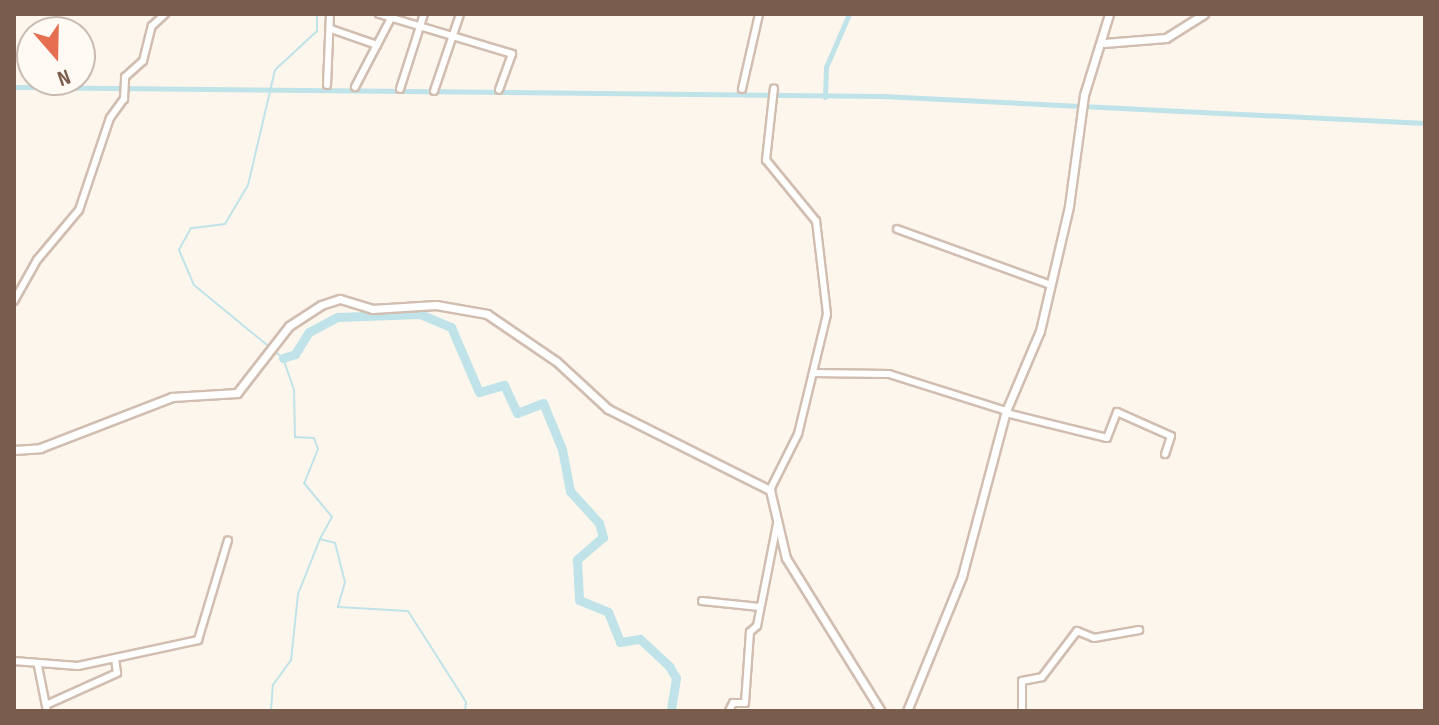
<!DOCTYPE html>
<style>
body{margin:0}
#map{position:relative;width:1439px;height:725px;overflow:hidden;background:#fdf6ec;font-family:"Sofia Sans Condensed",sans-serif}
div>[style]{position:absolute}
[style*='--x']{left:calc(var(--x)*1px);top:calc(var(--y)*1px);width:calc(var(--w)*1px);rotate:calc(var(--a)*1deg)}
.stream>*{height:2px;margin:-1px;padding:0 1px;transform-origin:1px;border-radius:1px;background:#bfe3e8}
.canal>*{height:5px;margin:-2.5px;padding:0 2.5px;transform-origin:2.5px;border-radius:2.5px;background:#bfe3e8}
.river>*{height:9px;margin:-4.5px;padding:0 4.5px;transform-origin:4.5px;border-radius:4.5px;background:#bfe3e8}
.roads{filter:drop-shadow(2px 0 #d1beb0) drop-shadow(-2px 0 #d1beb0) drop-shadow(0 2px #d1beb0) drop-shadow(0 -2px #d1beb0)}
.minor>*{height:6px;margin:-3px;padding:0 3px;transform-origin:3px;border-radius:3px;background:#fff}
.tertiary>*{height:7px;margin:-3.5px;padding:0 3.5px;transform-origin:3.5px;border-radius:3.5px;background:#fff}
span{translate:-50% -50%;white-space:nowrap;text-align:center;line-height:1.15;-webkit-text-stroke:6px #fffaf3;paint-order:stroke}
.frame{position:absolute;inset:0;border:16px solid #7a5c4d;pointer-events:none}
.north{position:absolute;left:16px;top:16px;width:80px;height:80px;box-sizing:border-box;background:#fffaf3;border:2px solid #cabbb1;border-radius:50%;rotate:160deg;font-size:22px;font-weight:700;line-height:32px;text-align:center;color:#7a5c4d}
.north::after{content:'';display:block;margin:auto;width:28px;height:36px;background:#e76f51;clip-path:polygon(50% 0,100% 100%,50% 72%,0 100%)}
</style>
<div id="map">
<div class="stream">
<div style="--x:317;--y:14;--w:17;--a:90"></div>
<div style="--x:317;--y:31;--w:57;--a:137.1"></div>
<div style="--x:275;--y:70;--w:118;--a:103.2"></div>
<div style="--x:248;--y:185;--w:45;--a:120.5"></div>
<div style="--x:225;--y:224;--w:34;--a:173"></div>
<div style="--x:191;--y:228;--w:25;--a:119"></div>
<div style="--x:179;--y:250;--w:38;--a:67"></div>
<div style="--x:194;--y:285;--w:115;--a:39.4"></div>
<div style="--x:283;--y:358;--w:34;--a:71"></div>
<div style="--x:294;--y:390;--w:47;--a:88.8"></div>
<div style="--x:295;--y:437;--w:19;--a:3"></div>
<div style="--x:314;--y:438;--w:12;--a:70"></div>
<div style="--x:318;--y:449;--w:37;--a:112"></div>
<div style="--x:304;--y:483;--w:44;--a:50.5"></div>
<div style="--x:332;--y:517;--w:25;--a:119"></div>
<div style="--x:320;--y:539;--w:16;--a:15"></div>
<div style="--x:335;--y:543;--w:40;--a:75.6"></div>
<div style="--x:345;--y:582;--w:26;--a:106"></div>
<div style="--x:338;--y:607;--w:70;--a:3.3"></div>
<div style="--x:408;--y:611;--w:108;--a:57.5"></div>
<div style="--x:466;--y:702;--w:9;--a:96"></div>
<div style="--x:271;--y:711;--w:26;--a:-86"></div>
<div style="--x:273;--y:685;--w:31;--a:-54"></div>
<div style="--x:291;--y:660;--w:66;--a:-83.9"></div>
<div style="--x:298;--y:594;--w:59;--a:-68.2"></div>
</div>
<div class="canal">
<div style="--x:14;--y:87;--w:868;--a:0.59"></div>
<div style="--x:882;--y:96;--w:544;--a:2.85"></div>
<div style="--x:825;--y:97;--w:30;--a:-88"></div>
<div style="--x:826;--y:67;--w:58;--a:-66.5"></div>
</div>
<div class="river">
<div style="--x:283;--y:358;--w:13;--a:-18"></div>
<div style="--x:295;--y:354;--w:26;--a:-58"></div>
<div style="--x:309;--y:332;--w:32;--a:-28"></div>
<div style="--x:337;--y:317;--w:83;--a:-2.1"></div>
<div style="--x:420;--y:314;--w:34;--a:23"></div>
<div style="--x:451;--y:327;--w:71;--a:66.7"></div>
<div style="--x:479;--y:392;--w:26;--a:-16"></div>
<div style="--x:504;--y:385;--w:31;--a:65"></div>
<div style="--x:517;--y:413;--w:28;--a:-21"></div>
<div style="--x:543;--y:403;--w:50;--a:67.6"></div>
<div style="--x:562;--y:449;--w:43;--a:79.2"></div>
<div style="--x:570;--y:491;--w:43;--a:47.8"></div>
<div style="--x:599;--y:523;--w:15;--a:74"></div>
<div style="--x:603;--y:537;--w:35;--a:139"></div>
<div style="--x:577;--y:560;--w:40;--a:87.1"></div>
<div style="--x:579;--y:600;--w:31;--a:22"></div>
<div style="--x:608;--y:612;--w:32;--a:68"></div>
<div style="--x:620;--y:642;--w:20;--a:-9"></div>
<div style="--x:640;--y:639;--w:40;--a:43"></div>
<div style="--x:669;--y:666;--w:14;--a:60"></div>
<div style="--x:676;--y:678;--w:33;--a:99"></div>
</div>
<div class="roads">
<div class="minor">
<div style="--x:379;--y:14;--w:139;--a:16.7"></div>
<div style="--x:512;--y:54;--w:38;--a:110"></div>
<div style="--x:331;--y:29;--w:49;--a:19.2"></div>
<div style="--x:327;--y:85;--w:71;--a:-87.6"></div>
<div style="--x:355;--y:87;--w:78;--a:-62.4"></div>
<div style="--x:400;--y:89;--w:79;--a:-72.3"></div>
<div style="--x:742;--y:89;--w:77;--a:-77.2"></div>
<div style="--x:434;--y:91;--w:81;--a:-71.3"></div>
<div style="--x:897;--y:229;--w:164;--a:20"></div>
<div style="--x:14;--y:301;--w:47;--a:-60.7"></div>
<div style="--x:37;--y:260;--w:65;--a:-50"></div>
<div style="--x:79;--y:210;--w:97;--a:-71.4"></div>
<div style="--x:110;--y:118;--w:24;--a:-54"></div>
<div style="--x:124;--y:99;--w:22;--a:-87"></div>
<div style="--x:125;--y:77;--w:24;--a:-42"></div>
<div style="--x:143;--y:61;--w:36;--a:-76"></div>
<div style="--x:152;--y:26;--w:18;--a:-43"></div>
<div style="--x:813;--y:373;--w:76;--a:0.8"></div>
<div style="--x:889;--y:374;--w:123;--a:17.5"></div>
<div style="--x:1006;--y:413;--w:104;--a:13.9"></div>
<div style="--x:1107;--y:438;--w:28;--a:-69"></div>
<div style="--x:1117;--y:412;--w:59;--a:24"></div>
<div style="--x:1171;--y:436;--w:19;--a:108"></div>
<div style="--x:770;--y:490;--w:63;--a:-63.4"></div>
<div style="--x:798;--y:434;--w:123;--a:-76.4"></div>
<div style="--x:827;--y:314;--w:94;--a:-96.7"></div>
<div style="--x:816;--y:221;--w:79;--a:-129.3"></div>
<div style="--x:766;--y:160;--w:72;--a:-83.7"></div>
<div style="--x:702;--y:601;--w:58;--a:5.9"></div>
<div style="--x:14;--y:661;--w:64;--a:4.5"></div>
<div style="--x:78;--y:666;--w:123;--a:-12.2"></div>
<div style="--x:198;--y:640;--w:104;--a:-73.3"></div>
<div style="--x:38;--y:666;--w:46;--a:78.7"></div>
<div style="--x:46;--y:705;--w:78;--a:-24.3"></div>
<div style="--x:117;--y:673;--w:15;--a:-98"></div>
<div style="--x:729;--y:711;--w:9;--a:-63"></div>
<div style="--x:733;--y:703;--w:12;--a:0"></div>
<div style="--x:745;--y:703;--w:71;--a:-86"></div>
<div style="--x:750;--y:632;--w:9;--a:-41"></div>
<div style="--x:757;--y:626;--w:104;--a:-78.9"></div>
<div style="--x:1022;--y:711;--w:30;--a:-90"></div>
<div style="--x:1022;--y:681;--w:20;--a:-11"></div>
<div style="--x:1042;--y:677;--w:58;--a:-52.7"></div>
<div style="--x:1077;--y:631;--w:18;--a:22"></div>
<div style="--x:1094;--y:638;--w:46;--a:-10.1"></div>
</div>
<div class="tertiary">
<div style="--x:1104;--y:43;--w:62;--a:-4.6"></div>
<div style="--x:1166;--y:38;--w:45;--a:-32.3"></div>
<div style="--x:14;--y:450;--w:26;--a:-4"></div>
<div style="--x:40;--y:448;--w:142;--a:-21.1"></div>
<div style="--x:172;--y:397;--w:65;--a:-3.5"></div>
<div style="--x:237;--y:393;--w:85;--a:-52.2"></div>
<div style="--x:289;--y:326;--w:38;--a:-33"></div>
<div style="--x:321;--y:305;--w:20;--a:-18"></div>
<div style="--x:340;--y:299;--w:34;--a:17"></div>
<div style="--x:372;--y:309;--w:64;--a:-3.6"></div>
<div style="--x:436;--y:305;--w:52;--a:10"></div>
<div style="--x:487;--y:314;--w:83;--a:34.3"></div>
<div style="--x:556;--y:361;--w:71;--a:42.7"></div>
<div style="--x:608;--y:409;--w:181;--a:26.6"></div>
<div style="--x:770;--y:490;--w:70;--a:76.8"></div>
<div style="--x:786;--y:558;--w:180;--a:58.2"></div>
<div style="--x:907;--y:711;--w:146;--a:-67.8"></div>
<div style="--x:962;--y:576;--w:171;--a:-75.1"></div>
<div style="--x:1006;--y:411;--w:87;--a:-67"></div>
<div style="--x:1040;--y:331;--w:128;--a:-76.9"></div>
<div style="--x:1069;--y:206;--w:112;--a:-82.3"></div>
<div style="--x:1084;--y:95;--w:85;--a:-72.8"></div>
</div>
</div>
<div class="frame"></div>
<div class="north">N</div>
</div>
